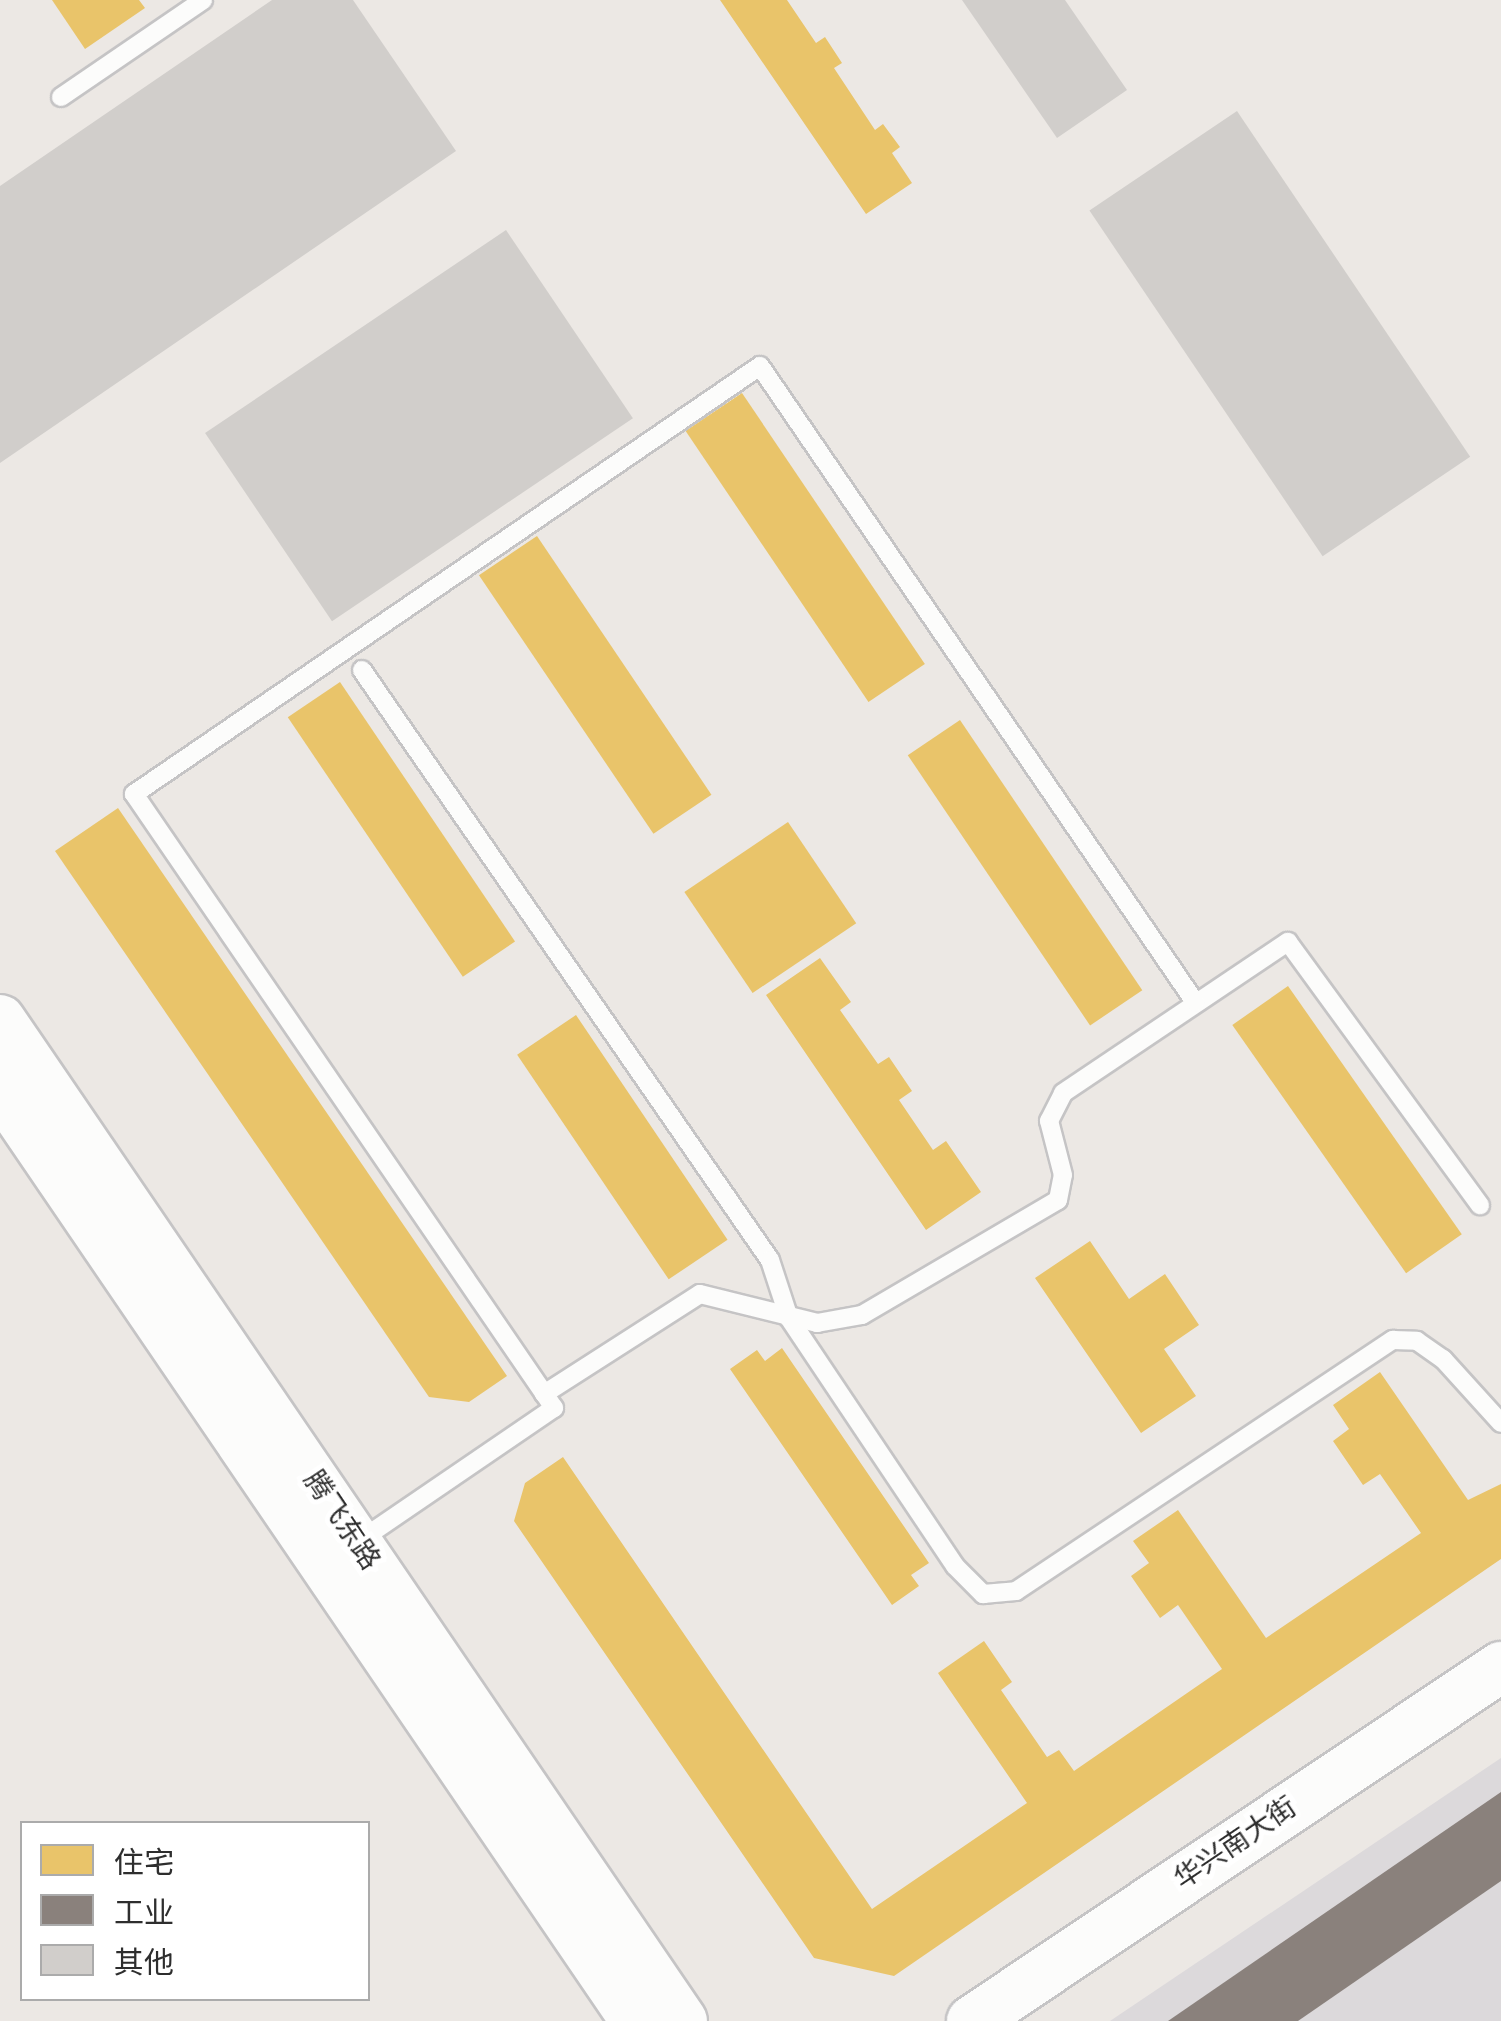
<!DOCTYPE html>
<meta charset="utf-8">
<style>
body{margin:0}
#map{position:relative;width:1501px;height:2021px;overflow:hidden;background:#ece8e4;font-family:"Alegreya Sans","Noto Sans SC",sans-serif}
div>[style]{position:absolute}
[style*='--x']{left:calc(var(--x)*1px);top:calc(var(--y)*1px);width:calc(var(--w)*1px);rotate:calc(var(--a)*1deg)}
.industrial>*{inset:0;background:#dcd9db}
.homes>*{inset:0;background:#e9c46a;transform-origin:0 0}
.industry>*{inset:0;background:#8a817c}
.building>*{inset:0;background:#d1cecb;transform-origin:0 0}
.roads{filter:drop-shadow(2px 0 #c5c4c5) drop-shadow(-2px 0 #c5c4c5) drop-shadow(0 2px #c5c4c5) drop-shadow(0 -2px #c5c4c5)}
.lane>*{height:18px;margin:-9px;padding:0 9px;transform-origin:9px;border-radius:9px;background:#fcfcfb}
.secondary>*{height:50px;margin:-25px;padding:0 25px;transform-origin:25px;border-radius:25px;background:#fcfcfb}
span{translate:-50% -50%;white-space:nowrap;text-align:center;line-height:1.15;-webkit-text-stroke:10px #fff;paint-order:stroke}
.street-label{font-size:28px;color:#2e2e2e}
.legend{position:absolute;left:20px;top:1821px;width:350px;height:180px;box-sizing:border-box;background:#fff;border:2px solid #ababab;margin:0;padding:12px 18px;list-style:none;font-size:30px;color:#2e2e2e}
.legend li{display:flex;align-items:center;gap:20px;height:50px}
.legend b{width:50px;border:2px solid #ababab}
</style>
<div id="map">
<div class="industrial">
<div style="clip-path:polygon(1501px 1758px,1501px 2021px,1110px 2021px)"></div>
</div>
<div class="homes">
<div style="clip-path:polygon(52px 0,139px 0,145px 8px,85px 49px)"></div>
<div style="clip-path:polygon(720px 0,787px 0,816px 43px,825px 37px,842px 63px,834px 68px,875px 130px,883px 124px,900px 147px,892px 153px,912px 183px,866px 214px)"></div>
<div style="left:742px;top:393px;width:327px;height:68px;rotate:56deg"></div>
<div style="left:537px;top:536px;width:312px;height:70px;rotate:56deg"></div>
<div style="left:340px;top:682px;width:313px;height:63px;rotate:56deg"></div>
<div style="left:960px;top:720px;width:326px;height:63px;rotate:56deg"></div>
<div style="clip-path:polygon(118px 808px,507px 1376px,469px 1402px,429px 1397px,55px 851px)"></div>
<div style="left:788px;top:822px;width:122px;height:125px;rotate:56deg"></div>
<div style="clip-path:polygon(820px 958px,851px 1002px,840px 1010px,878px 1064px,889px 1057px,912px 1091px,899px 1100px,933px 1150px,946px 1141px,981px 1192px,926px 1230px,766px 995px)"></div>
<div style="left:1288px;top:986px;width:303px;height:68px;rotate:55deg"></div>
<div style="left:576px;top:1015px;width:271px;height:71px;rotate:56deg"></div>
<div style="clip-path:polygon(1090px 1241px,1129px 1299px,1165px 1274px,1199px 1325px,1164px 1349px,1196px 1396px,1141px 1433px,1035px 1278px)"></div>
<div style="clip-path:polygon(782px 1348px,929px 1563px,911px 1575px,919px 1586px,892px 1605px,730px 1369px,757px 1350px,765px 1361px)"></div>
<div style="clip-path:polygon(1380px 1372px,1468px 1500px,1501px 1484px,1501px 1559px,894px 1976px,814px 1958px,514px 1521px,525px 1483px,563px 1457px,872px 1909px,1027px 1803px,938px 1673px,984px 1641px,1012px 1682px,1001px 1690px,1047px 1757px,1059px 1750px,1074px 1771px,1222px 1669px,1178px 1605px,1160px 1618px,1131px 1576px,1149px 1563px,1133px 1541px,1178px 1510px,1266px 1638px,1421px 1533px,1380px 1474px,1363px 1485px,1333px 1441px,1349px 1429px,1333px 1405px)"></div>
</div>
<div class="industry">
<div style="clip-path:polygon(1501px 1792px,1501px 1881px,1298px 2021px,1168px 2021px)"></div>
</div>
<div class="building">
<div style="clip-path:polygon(272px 0,353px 0,456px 151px,0 463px,0 186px)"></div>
<div style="clip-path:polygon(962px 0,1065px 0,1127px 90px,1057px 138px)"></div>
<div style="left:1237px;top:111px;width:417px;height:178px;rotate:56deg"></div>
<div style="left:506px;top:230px;width:227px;height:363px;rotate:56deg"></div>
</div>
<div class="roads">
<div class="lane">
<div style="--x:61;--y:97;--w:172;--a:-34.3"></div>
<div style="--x:362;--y:670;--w:717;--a:55.34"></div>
<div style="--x:770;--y:1260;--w:61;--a:71.9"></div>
<div style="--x:789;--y:1318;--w:298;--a:56.2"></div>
<div style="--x:955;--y:1566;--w:40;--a:45"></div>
<div style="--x:983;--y:1594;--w:33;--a:-5"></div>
<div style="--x:1016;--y:1591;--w:453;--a:-33.7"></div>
<div style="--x:1393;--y:1340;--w:24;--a:2"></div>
<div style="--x:1417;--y:1341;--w:32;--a:35"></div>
<div style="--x:1443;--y:1359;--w:86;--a:47.8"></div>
<div style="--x:544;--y:1394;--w:185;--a:-32.7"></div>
<div style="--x:700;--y:1294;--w:121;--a:13.9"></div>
<div style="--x:817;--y:1323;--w:46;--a:-10.1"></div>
<div style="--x:862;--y:1315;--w:227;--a:-30.4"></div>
<div style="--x:1058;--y:1200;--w:25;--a:-79"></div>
<div style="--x:1063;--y:1175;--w:56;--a:-104.5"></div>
<div style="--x:1049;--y:1121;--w:31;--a:-63"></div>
<div style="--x:1063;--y:1093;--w:271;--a:-33.9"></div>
<div style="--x:1288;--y:942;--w:326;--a:53.9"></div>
<div style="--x:359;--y:1541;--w:236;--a:-34.3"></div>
<div style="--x:554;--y:1408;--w:744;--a:-124.37"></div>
<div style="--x:134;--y:794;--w:758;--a:-34.36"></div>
<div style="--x:760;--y:366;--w:771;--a:55.63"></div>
</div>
<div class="secondary">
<div style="--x:0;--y:1020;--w:1211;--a:55.73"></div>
<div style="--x:0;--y:1088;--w:1129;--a:55.72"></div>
<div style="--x:972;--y:2021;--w:637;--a:-33.79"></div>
</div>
</div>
<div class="street-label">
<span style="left:341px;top:1521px;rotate:56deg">腾飞东路</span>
<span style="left:1236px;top:1844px;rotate:-34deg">华兴南大街</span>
</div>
<ul class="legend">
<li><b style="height:28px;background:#e9c46a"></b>住宅</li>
<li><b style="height:28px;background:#8a817c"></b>工业</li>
<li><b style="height:28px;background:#d1cecb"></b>其他</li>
</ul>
</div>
